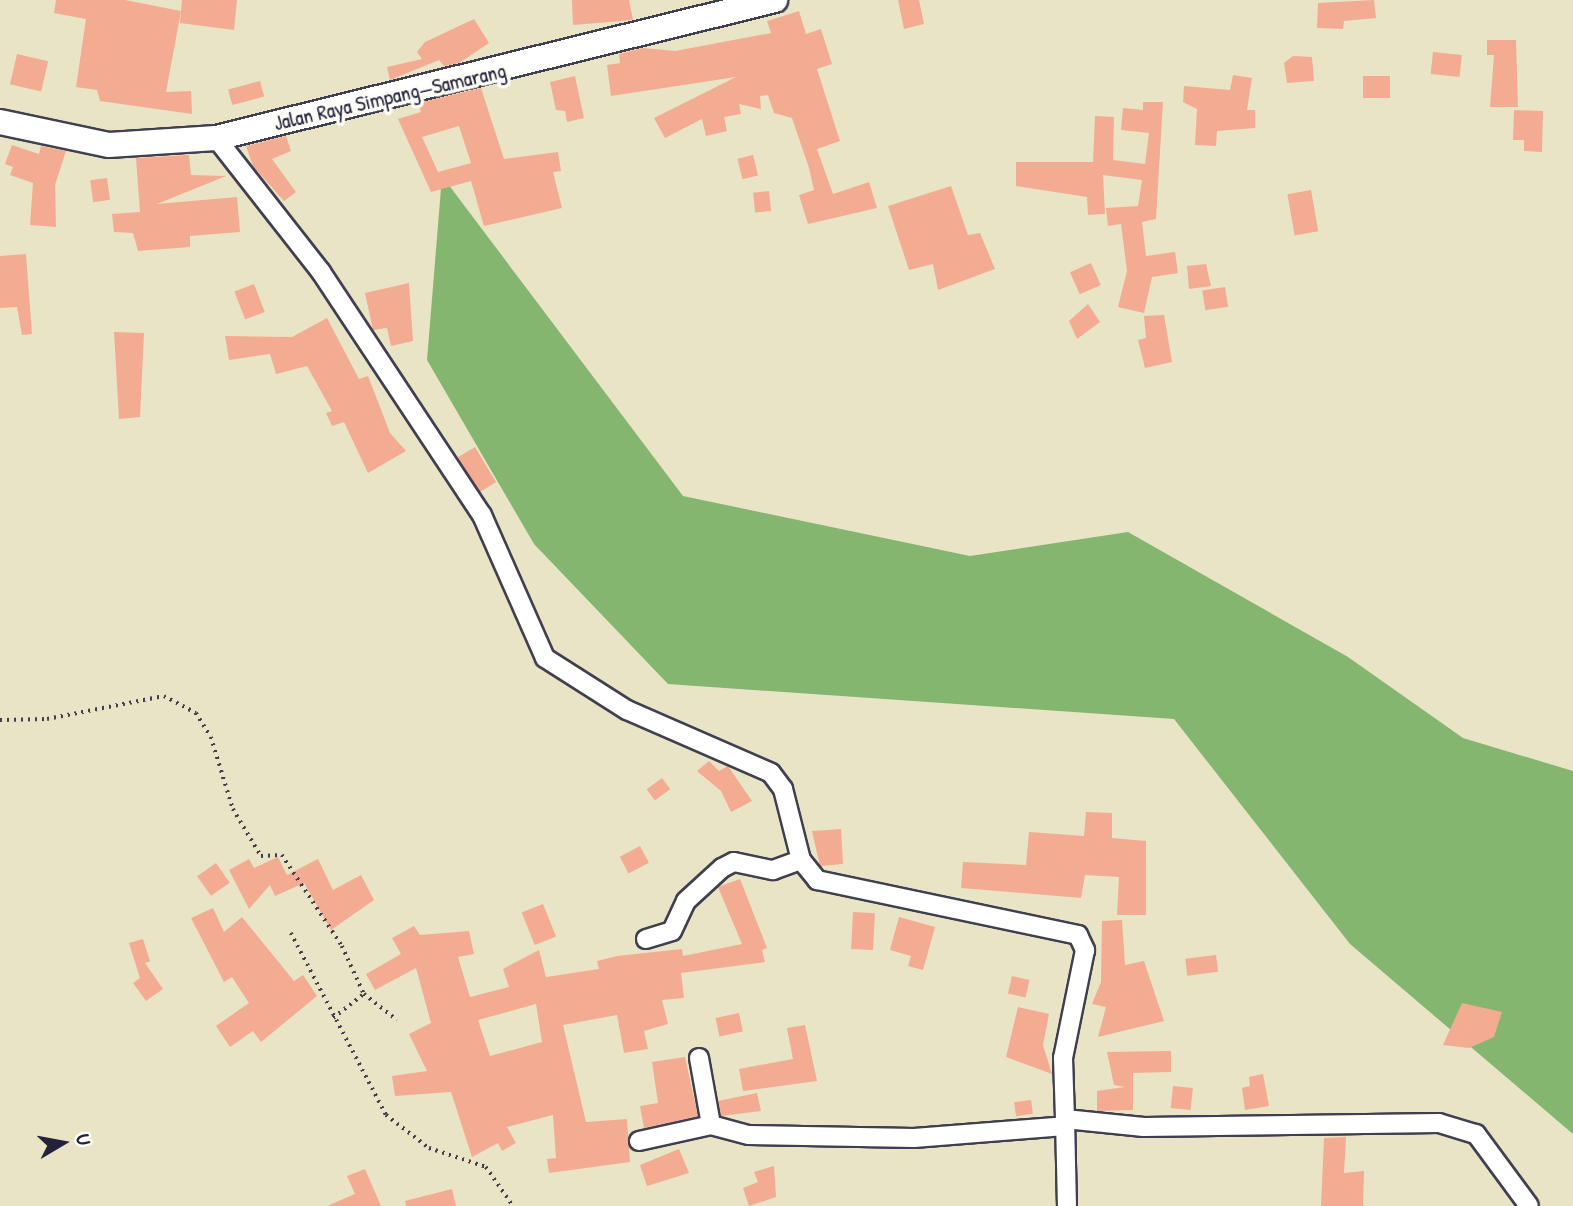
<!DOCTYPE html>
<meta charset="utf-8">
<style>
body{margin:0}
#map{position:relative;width:1573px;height:1206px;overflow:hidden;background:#e9e4c5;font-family:"Patrick Hand",sans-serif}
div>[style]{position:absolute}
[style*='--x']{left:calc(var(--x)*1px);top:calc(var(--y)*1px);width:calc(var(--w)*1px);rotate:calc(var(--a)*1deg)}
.forest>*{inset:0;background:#84b670}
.building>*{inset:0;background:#f3ac91;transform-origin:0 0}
.path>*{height:3.5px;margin-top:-1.75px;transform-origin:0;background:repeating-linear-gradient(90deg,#403f50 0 2px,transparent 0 7px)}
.roads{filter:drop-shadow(2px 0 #403f50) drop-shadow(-2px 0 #403f50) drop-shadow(0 2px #403f50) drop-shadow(0 -2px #403f50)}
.minor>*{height:18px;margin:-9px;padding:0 9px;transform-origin:9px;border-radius:9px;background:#fff}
.secondary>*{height:24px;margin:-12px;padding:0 12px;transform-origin:12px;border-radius:12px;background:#fff}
span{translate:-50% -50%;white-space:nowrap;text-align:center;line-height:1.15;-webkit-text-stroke:7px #fdfcf7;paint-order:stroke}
.street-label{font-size:21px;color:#22223b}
.north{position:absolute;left:28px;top:1108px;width:70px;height:70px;-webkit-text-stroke:5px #fdfcf7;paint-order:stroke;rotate:80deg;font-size:19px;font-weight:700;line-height:28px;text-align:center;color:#22223b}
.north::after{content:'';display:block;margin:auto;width:24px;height:32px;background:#22223b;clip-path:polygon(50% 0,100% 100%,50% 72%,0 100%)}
</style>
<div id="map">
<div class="forest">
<div style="clip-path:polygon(442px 176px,683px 496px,970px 556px,1128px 532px,1348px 657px,1463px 738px,1573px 771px,1573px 1134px,1350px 944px,1174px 719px,668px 684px,534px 544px,427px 360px)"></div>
</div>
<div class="building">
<div style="clip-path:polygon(56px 0,125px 0,181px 11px,166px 92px,191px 91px,192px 114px,100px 101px,97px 90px,76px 87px,86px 19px,54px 13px)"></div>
<div style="clip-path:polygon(182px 0,237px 0,234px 30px,180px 23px)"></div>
<div style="clip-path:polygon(572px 0,629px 0,633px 20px,573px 25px)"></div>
<div style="clip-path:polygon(898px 0,919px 0,924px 24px,904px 29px)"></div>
<div style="clip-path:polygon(1374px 0,1376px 18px,1344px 21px,1343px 29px,1317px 28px,1318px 3px)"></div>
<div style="clip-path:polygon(799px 11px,806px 34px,821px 29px,832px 64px,817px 69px,840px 141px,817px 149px,833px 194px,869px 182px,877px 208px,808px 224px,799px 195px,814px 190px,809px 168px,792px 118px,774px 113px,768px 95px,760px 96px,761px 109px,739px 104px,741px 114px,724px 117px,727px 131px,706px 136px,702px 119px,665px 138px,654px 118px,736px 77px,611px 96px,607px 65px,620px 63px,619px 54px,643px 48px,675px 51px,771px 33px,767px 21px)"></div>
<div style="clip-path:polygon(474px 19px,489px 43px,459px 63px,444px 66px,439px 60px,390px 80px,387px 67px,422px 59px,417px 52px,425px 42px)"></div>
<div style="clip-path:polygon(1487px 40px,1516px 40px,1518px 107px,1490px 107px,1494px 55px,1487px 55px)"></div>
<div style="left:1433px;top:52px;width:29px;height:22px;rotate:6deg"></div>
<div style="left:17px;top:54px;width:32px;height:31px;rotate:13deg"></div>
<div style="clip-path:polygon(1293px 56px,1312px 57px,1314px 81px,1287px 83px,1284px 63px)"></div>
<div style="clip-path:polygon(1233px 75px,1252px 78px,1247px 110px,1255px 110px,1255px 128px,1217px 131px,1216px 146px,1195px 145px,1197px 109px,1183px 102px,1184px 86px,1230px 90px)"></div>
<div style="clip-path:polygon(575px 76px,584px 118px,567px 122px,565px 111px,556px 110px,550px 82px)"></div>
<div style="left:1363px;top:76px;width:27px;height:22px"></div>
<div style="left:260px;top:81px;width:16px;height:33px;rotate:75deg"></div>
<div style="clip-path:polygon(evenodd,481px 88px,504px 159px,558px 152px,561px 171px,553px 172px,562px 208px,484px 226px,471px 181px,431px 192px,398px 119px,421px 112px,418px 103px,481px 88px,459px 126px,471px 163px,438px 172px,422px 137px,459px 126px)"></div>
<div style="clip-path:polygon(1143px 102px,1163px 102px,1156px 219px,1142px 222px,1146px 256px,1175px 252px,1178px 273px,1152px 277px,1144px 313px,1118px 307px,1127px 271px,1121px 224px,1108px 226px,1106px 208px,1138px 206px,1142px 180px,1103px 175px,1105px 214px,1088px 215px,1087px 197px,1016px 186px,1016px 162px,1093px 162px,1095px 116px,1114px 117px,1113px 160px,1145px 164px,1149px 133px,1121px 130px,1123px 108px,1143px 110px)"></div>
<div style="clip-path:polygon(1514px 110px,1543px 111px,1542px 152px,1524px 151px,1524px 140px,1513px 140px)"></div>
<div style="clip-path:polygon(286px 136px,291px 151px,272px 159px,296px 192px,284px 201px,253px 166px,246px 146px)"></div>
<div style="clip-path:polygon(12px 145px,39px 154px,41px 146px,66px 151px,55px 185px,56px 227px,30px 225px,33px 183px,10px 175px,13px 167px,5px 164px)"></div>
<div style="clip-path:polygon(189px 155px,191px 175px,226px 176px,157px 204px,237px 197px,240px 232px,190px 236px,190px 247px,138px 251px,133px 233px,114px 232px,112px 214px,140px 212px,136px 158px)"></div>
<div style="left:753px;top:155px;width:21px;height:16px;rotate:76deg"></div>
<div style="left:107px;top:178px;width:22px;height:17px;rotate:82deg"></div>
<div style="clip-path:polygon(951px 186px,968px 235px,980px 233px,995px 269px,938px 290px,933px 264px,909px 270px,888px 206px)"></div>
<div style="left:1311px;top:190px;width:42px;height:24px;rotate:80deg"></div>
<div style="left:769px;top:191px;width:20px;height:16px;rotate:84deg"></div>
<div style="clip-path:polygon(26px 254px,32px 334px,22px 335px,17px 307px,0 308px,0 256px)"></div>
<div style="left:1091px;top:263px;width:24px;height:23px;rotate:66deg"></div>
<div style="clip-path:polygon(1206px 264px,1211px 286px,1189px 289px,1187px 266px)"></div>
<div style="clip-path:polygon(409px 283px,413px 341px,391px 346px,387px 328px,373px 330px,365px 293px)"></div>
<div style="left:254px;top:284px;width:30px;height:21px;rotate:69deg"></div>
<div style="left:1225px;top:287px;width:20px;height:23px;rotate:81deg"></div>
<div style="clip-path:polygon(1088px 304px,1100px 322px,1077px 339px,1069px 321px)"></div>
<div style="clip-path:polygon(1164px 315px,1172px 362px,1145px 368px,1138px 340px,1146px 338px,1144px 316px)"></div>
<div style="clip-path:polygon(327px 318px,359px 379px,368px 376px,390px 433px,406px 451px,368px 473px,344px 422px,332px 426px,326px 413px,332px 411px,307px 366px,276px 374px,270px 354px,229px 360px,225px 336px,292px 337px)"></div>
<div style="clip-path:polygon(114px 332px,144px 333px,140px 417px,119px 419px)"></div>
<div style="left:475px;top:447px;width:41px;height:20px;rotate:59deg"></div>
<div style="clip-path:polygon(709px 761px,719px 771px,728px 766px,752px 801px,731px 812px,721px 791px,697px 771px)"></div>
<div style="left:662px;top:778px;width:14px;height:19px;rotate:54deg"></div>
<div style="clip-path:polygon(1086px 812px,1112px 813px,1112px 838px,1146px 841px,1146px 915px,1117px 915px,1119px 877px,1085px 875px,1081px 898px,961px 888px,963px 862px,1026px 865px,1029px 832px,1084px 836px)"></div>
<div style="clip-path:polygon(841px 829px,843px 864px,820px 866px,812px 831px)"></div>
<div style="left:640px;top:846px;width:19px;height:23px;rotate:62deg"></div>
<div style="clip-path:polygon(278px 857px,287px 875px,318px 859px,333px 890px,361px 875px,374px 900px,331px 930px,304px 883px,275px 896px,270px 885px,249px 909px,229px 870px,249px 859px,254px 868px)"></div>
<div style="left:216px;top:863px;width:24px;height:23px;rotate:55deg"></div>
<div style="clip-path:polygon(evenodd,740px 879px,767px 948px,762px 950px,765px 962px,681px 973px,684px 998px,662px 1000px,668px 1024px,644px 1031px,648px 1049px,624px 1053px,617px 1015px,563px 1025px,586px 1122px,627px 1119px,630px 1162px,549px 1173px,547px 1159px,556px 1158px,553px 1115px,507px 1127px,516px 1143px,502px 1151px,498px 1143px,472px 1157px,451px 1092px,395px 1096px,392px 1076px,427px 1071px,409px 1034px,431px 1023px,416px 968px,375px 990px,366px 974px,401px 954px,392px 938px,414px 926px,420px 935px,469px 931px,474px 954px,458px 957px,470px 997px,509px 987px,503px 969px,539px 950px,546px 977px,599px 969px,597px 961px,617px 956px,682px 949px,683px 956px,742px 944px,718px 887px,740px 879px,536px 1004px,542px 1042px,490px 1056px,478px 1020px,536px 1004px)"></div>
<div style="left:543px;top:904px;width:35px;height:23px;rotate:68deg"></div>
<div style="clip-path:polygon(213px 908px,224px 932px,242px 917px,294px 981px,303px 975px,317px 996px,261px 1042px,253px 1031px,230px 1047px,216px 1026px,249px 1003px,232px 977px,224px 982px,191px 918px)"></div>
<div style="left:853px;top:912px;width:22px;height:37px;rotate:3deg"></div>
<div style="clip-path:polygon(899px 917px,935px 927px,923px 970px,908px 966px,911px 956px,890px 950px)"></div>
<div style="clip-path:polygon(1122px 920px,1125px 965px,1144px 961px,1164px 1021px,1098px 1037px,1106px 1007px,1092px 1004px,1101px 982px,1102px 921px)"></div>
<div style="clip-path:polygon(143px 939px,150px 961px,145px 963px,163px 989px,146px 1001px,133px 983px,140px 978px,129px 943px)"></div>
<div style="left:1216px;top:955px;width:17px;height:31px;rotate:83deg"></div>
<div style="left:1012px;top:976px;width:18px;height:18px;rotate:13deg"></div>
<div style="clip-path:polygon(1462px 1003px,1502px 1012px,1494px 1037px,1469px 1048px,1443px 1045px)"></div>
<div style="clip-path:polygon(1018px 1007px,1049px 1014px,1043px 1045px,1052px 1074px,1006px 1057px)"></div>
<div style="left:739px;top:1013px;width:19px;height:24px;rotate:78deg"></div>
<div style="clip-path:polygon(805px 1025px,817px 1081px,743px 1091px,739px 1069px,793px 1059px,787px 1028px)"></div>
<div style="clip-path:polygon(1171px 1051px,1171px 1072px,1133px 1073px,1133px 1110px,1097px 1111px,1097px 1091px,1125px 1087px,1114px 1085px,1107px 1052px)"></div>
<div style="clip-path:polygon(685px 1057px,698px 1116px,644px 1128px,640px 1106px,658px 1103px,652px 1062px)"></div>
<div style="clip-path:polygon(1263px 1074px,1269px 1106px,1245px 1110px,1242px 1088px,1250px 1086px,1249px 1077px)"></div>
<div style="left:1173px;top:1086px;width:20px;height:22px;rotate:6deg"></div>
<div style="clip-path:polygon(757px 1093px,761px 1111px,721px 1116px,718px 1101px)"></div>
<div style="left:1031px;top:1100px;width:14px;height:17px;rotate:82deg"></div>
<div style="clip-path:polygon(1346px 1137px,1344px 1173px,1364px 1171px,1363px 1206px,1321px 1206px,1324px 1138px)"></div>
<div style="clip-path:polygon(679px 1149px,689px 1173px,647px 1186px,640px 1165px)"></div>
<div style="clip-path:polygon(774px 1166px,776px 1197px,749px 1206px,743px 1188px,758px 1182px,754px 1172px)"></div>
<div style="clip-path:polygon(365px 1169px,381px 1206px,327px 1206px,355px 1194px,347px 1176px)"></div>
<div style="clip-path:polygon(452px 1189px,456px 1206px,406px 1206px,405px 1201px)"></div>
</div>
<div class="path">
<div style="--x:0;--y:720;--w:47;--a:-1.2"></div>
<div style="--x:47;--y:719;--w:119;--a:-11.1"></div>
<div style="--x:164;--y:696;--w:36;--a:28"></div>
<div style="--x:196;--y:713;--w:28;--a:58"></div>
<div style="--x:211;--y:737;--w:75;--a:73"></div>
<div style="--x:233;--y:809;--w:55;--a:59.2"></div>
<div style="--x:261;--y:856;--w:21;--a:-3"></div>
<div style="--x:282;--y:855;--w:109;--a:56.6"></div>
<div style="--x:342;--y:946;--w:53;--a:65.4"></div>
<div style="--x:364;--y:994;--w:42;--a:38.2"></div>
<div style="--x:291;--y:933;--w:205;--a:62.4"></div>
<div style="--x:386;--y:1115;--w:54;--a:37.5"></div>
<div style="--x:429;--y:1148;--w:60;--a:18.4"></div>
<div style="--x:486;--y:1167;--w:47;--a:55.3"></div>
<div style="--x:333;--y:1018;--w:39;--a:-38"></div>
</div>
<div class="roads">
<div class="minor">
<div style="--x:216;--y:138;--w:170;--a:51.9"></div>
<div style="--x:321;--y:272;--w:291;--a:56.5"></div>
<div style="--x:482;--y:515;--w:156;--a:66.2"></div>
<div style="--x:545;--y:658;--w:97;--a:32.4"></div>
<div style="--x:627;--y:710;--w:157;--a:23.6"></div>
<div style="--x:771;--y:773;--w:20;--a:53"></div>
<div style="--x:783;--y:789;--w:73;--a:75.8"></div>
<div style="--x:801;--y:860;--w:26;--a:51"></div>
<div style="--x:817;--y:880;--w:267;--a:11.9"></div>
<div style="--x:1078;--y:935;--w:17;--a:65"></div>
<div style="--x:1085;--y:950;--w:110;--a:101.5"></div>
<div style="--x:1063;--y:1058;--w:61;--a:88.1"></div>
<div style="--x:1065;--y:1119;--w:79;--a:5.8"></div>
<div style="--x:1144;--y:1127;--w:295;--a:-0.8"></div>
<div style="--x:1439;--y:1123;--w:39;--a:17"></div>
<div style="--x:1476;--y:1134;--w:89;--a:53.6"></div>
<div style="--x:646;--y:939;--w:27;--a:-17"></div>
<div style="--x:672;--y:931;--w:33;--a:-65"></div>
<div style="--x:686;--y:901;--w:49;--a:-42.5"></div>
<div style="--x:722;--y:868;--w:13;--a:-27"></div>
<div style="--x:734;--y:862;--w:40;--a:12"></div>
<div style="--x:773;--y:870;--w:30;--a:-20"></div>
<div style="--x:699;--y:1058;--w:68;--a:79.8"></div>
<div style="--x:711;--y:1125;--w:39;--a:15"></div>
<div style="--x:749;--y:1135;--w:165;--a:1"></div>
<div style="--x:914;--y:1138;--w:151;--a:-4.5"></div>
<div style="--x:1065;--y:1119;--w:87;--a:88.7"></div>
<div style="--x:639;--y:1141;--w:74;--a:-12.5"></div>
</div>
<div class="secondary">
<div style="--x:0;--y:122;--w:111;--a:11.9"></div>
<div style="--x:109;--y:145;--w:107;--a:-3.7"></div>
<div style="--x:216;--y:138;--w:576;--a:-13.87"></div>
</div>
</div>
<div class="street-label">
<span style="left:390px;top:97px;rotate:-13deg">Jalan Raya Simpang—Samarang</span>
</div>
<div class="north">U</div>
</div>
